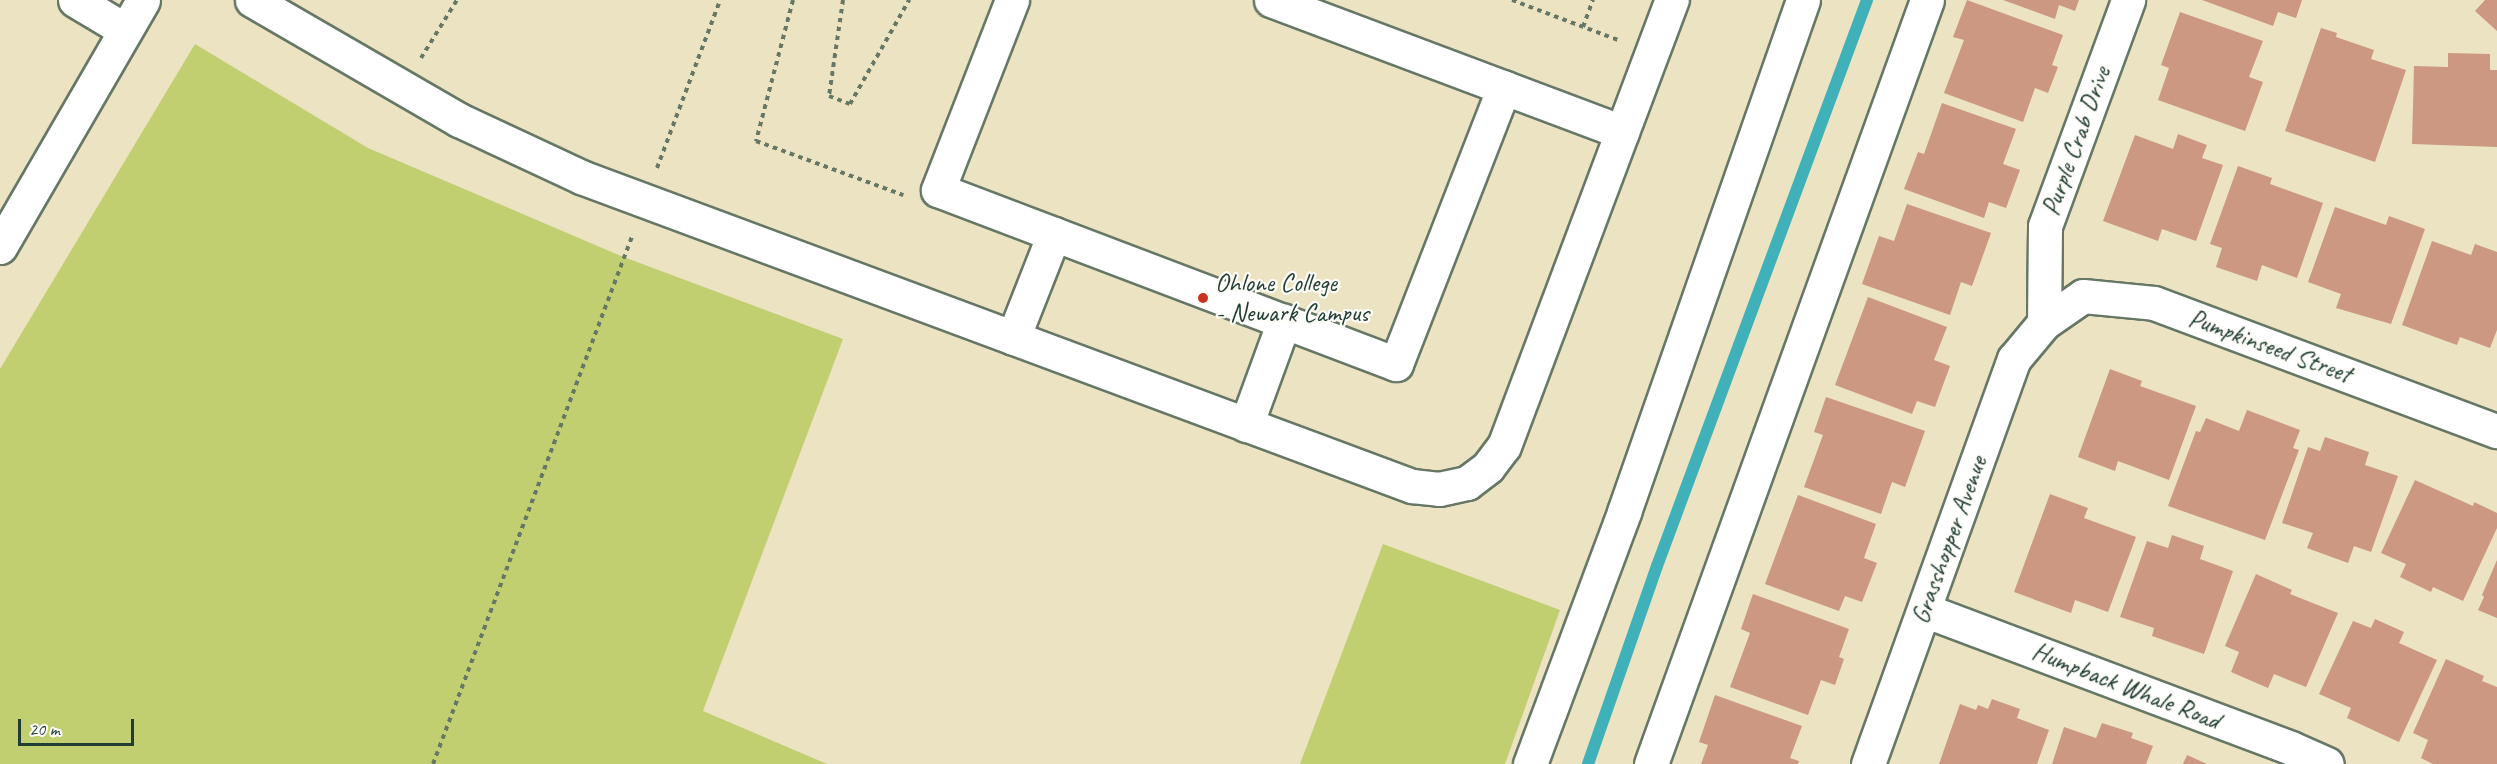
<!DOCTYPE html>
<style>
body{margin:0}
#map{position:relative;width:2497px;height:764px;overflow:hidden;background:#ebe3c2;font-family:Caveat,sans-serif}
div>[style]{position:absolute}
[style*='--x']{left:calc(var(--x)*1px);top:calc(var(--y)*1px);width:calc(var(--w)*1px);rotate:calc(var(--a)*1deg)}
.green>*{inset:0;background:#c1cf71}
.stream>*{height:12px;margin:-6px;padding:0 6px;transform-origin:6px;border-radius:6px;background:#40b1b9}
.building>*{inset:0;background:#cc9882}
.path>*{height:4px;margin-top:-2px;transform-origin:0;background:repeating-linear-gradient(90deg,#676 0 4.5px,transparent 0 9px)}
.roads{filter:drop-shadow(2px 0 #676) drop-shadow(-2px 0 #676) drop-shadow(0 2px #676) drop-shadow(0 -2px #676)}
.minor>*{height:33px;margin:-16.5px;padding:0 16.5px;transform-origin:16.5px;border-radius:16.5px;background:#fff}
.dots>*{width:16px;height:16px;translate:-50% -50%;box-sizing:border-box;border:3px solid #fdfcf7;border-radius:50%}
span{translate:-50% -50%;white-space:nowrap;text-align:center;line-height:1.15;-webkit-text-stroke:4.5px #fdfcf7;paint-order:stroke}
.street-label{font-size:26px;color:#1f3d34}
.poi-label{font-size:26px;color:#1f3d34}
.left{translate:0 -50%;text-align:left}
.scale{position:absolute;left:18px;top:719px;width:116px;height:27px;box-sizing:border-box;border:3px solid #1f3d34;border-top:0;padding-left:8px;font-size:18px;line-height:21px;white-space:nowrap;color:#1f3d34;-webkit-text-stroke:4px #fdfcf7;paint-order:stroke}
</style>
<div id="map">
<div class="green">
<div style="clip-path:polygon(195px 44px,368px 148px,621px 256px,843px 339px,703px 711px,827px 764px,0 764px,0 369px)"></div>
<div style="clip-path:polygon(1383px 544px,1560px 610px,1505px 764px,1300px 764px)"></div>
</div>
<div class="stream">
<div style="--x:1588;--y:764;--w:210;--a:-70.8"></div>
<div style="--x:1657;--y:566;--w:604;--a:-69.64"></div>
</div>
<div class="building">
<div style="clip-path:polygon(1967px 0,2063px 35px,2052px 65px,2058px 67px,2048px 93px,2035px 88px,2023px 122px,1944px 93px,1964px 40px,1953px 37px)"></div>
<div style="clip-path:polygon(2003px 0,2079px 0,2075px 11px,2059px 5px,2055px 19px)"></div>
<div style="clip-path:polygon(2202px 0,2302px 0,2296px 18px,2278px 12px,2273px 26px)"></div>
<div style="clip-path:polygon(2485px 0,2497px 0,2497px 31px,2475px 11px)"></div>
<div style="clip-path:polygon(2180px 12px,2263px 41px,2249px 77px,2263px 82px,2245px 131px,2158px 100px,2169px 68px,2161px 65px)"></div>
<div style="clip-path:polygon(2321px 28px,2337px 33px,2336px 37px,2374px 50px,2371px 59px,2406px 70px,2375px 162px,2285px 131px)"></div>
<div style="clip-path:polygon(2448px 53px,2490px 54px,2490px 70px,2497px 70px,2497px 147px,2412px 144px,2414px 66px,2448px 67px)"></div>
<div style="clip-path:polygon(1942px 103px,2016px 129px,2003px 164px,2020px 170px,2006px 208px,1989px 202px,1984px 218px,1904px 189px,1918px 152px,1924px 154px)"></div>
<div style="clip-path:polygon(2178px 134px,2207px 145px,2202px 158px,2223px 165px,2196px 241px,2162px 229px,2158px 241px,2103px 221px,2135px 135px,2173px 149px)"></div>
<div style="clip-path:polygon(2238px 166px,2272px 178px,2270px 184px,2323px 203px,2297px 278px,2262px 265px,2257px 281px,2216px 267px,2222px 248px,2210px 244px)"></div>
<div style="clip-path:polygon(1907px 204px,1991px 233px,1972px 286px,1961px 282px,1950px 315px,1862px 284px,1879px 236px,1894px 241px)"></div>
<div style="clip-path:polygon(2335px 207px,2386px 225px,2389px 216px,2425px 229px,2391px 324px,2336px 308px,2341px 294px,2308px 282px)"></div>
<div style="clip-path:polygon(2432px 241px,2471px 255px,2475px 244px,2497px 252px,2497px 330px,2490px 348px,2460px 337px,2457px 345px,2402px 325px)"></div>
<div style="clip-path:polygon(1868px 297px,1947px 327px,1934px 360px,1950px 366px,1935px 407px,1917px 401px,1912px 414px,1835px 385px)"></div>
<div style="clip-path:polygon(2110px 369px,2142px 381px,2140px 386px,2196px 406px,2169px 480px,2118px 461px,2115px 471px,2078px 457px)"></div>
<div style="clip-path:polygon(1826px 397px,1925px 431px,1905px 487px,1892px 482px,1881px 514px,1804px 487px,1823px 435px,1814px 432px)"></div>
<div style="clip-path:polygon(2247px 410px,2300px 430px,2293px 448px,2299px 450px,2265px 540px,2168px 506px,2196px 431px,2200px 432px,2206px 418px,2239px 431px)"></div>
<div style="clip-path:polygon(2325px 437px,2369px 452px,2365px 465px,2398px 476px,2371px 552px,2354px 546px,2348px 563px,2307px 548px,2313px 533px,2282px 523px,2308px 447px,2320px 451px)"></div>
<div style="clip-path:polygon(2415px 480px,2473px 506px,2474px 502px,2497px 513px,2497px 528px,2463px 601px,2433px 587px,2431px 592px,2400px 577px,2406px 564px,2381px 553px)"></div>
<div style="clip-path:polygon(2050px 494px,2088px 508px,2084px 518px,2136px 537px,2108px 612px,2075px 600px,2071px 613px,2014px 592px)"></div>
<div style="clip-path:polygon(1798px 495px,1876px 524px,1864px 558px,1877px 563px,1862px 602px,1845px 596px,1839px 611px,1765px 584px)"></div>
<div style="clip-path:polygon(2172px 535px,2204px 546px,2200px 559px,2233px 571px,2204px 654px,2152px 636px,2154px 628px,2120px 617px,2147px 541px,2168px 548px)"></div>
<div style="clip-path:polygon(2497px 560px,2497px 618px,2478px 610px,2484px 597px,2482px 595px)"></div>
<div style="clip-path:polygon(2256px 574px,2292px 590px,2290px 594px,2338px 613px,2306px 687px,2274px 674px,2268px 688px,2231px 672px,2239px 652px,2225px 646px)"></div>
<div style="clip-path:polygon(1753px 594px,1849px 629px,1839px 657px,1844px 659px,1835px 685px,1821px 680px,1808px 715px,1730px 687px,1750px 633px,1741px 629px)"></div>
<div style="clip-path:polygon(2375px 619px,2404px 632px,2399px 643px,2437px 660px,2399px 742px,2347px 718px,2351px 708px,2319px 694px,2353px 621px,2371px 628px)"></div>
<div style="clip-path:polygon(2446px 659px,2484px 676px,2482px 681px,2497px 687px,2497px 764px,2433px 764px,2421px 758px,2428px 740px,2413px 733px)"></div>
<div style="clip-path:polygon(1715px 695px,1802px 726px,1790px 758px,1799px 761px,1798px 764px,1701px 764px,1708px 745px,1699px 742px)"></div>
<div style="clip-path:polygon(1992px 699px,2020px 709px,2017px 718px,2049px 730px,2037px 764px,1939px 764px,1960px 704px,1976px 710px,1978px 705px,1988px 709px)"></div>
<div style="clip-path:polygon(2102px 723px,2133px 733px,2131px 738px,2153px 746px,2146px 764px,2052px 764px,2064px 727px,2096px 738px)"></div>
<div style="clip-path:polygon(2187px 755px,2207px 764px,2183px 764px)"></div>
</div>
<div class="path">
<div style="--x:793;--y:0;--w:146;--a:104.7"></div>
<div style="--x:756;--y:141;--w:157;--a:20.2"></div>
<div style="--x:843;--y:0;--w:97;--a:98.3"></div>
<div style="--x:829;--y:96;--w:22;--a:21"></div>
<div style="--x:850;--y:104;--w:120;--a:-60.4"></div>
<div style="--x:1512;--y:0;--w:113;--a:20.7"></div>
<div style="--x:1583;--y:27;--w:29;--a:-70"></div>
<div style="--x:421;--y:58;--w:68;--a:-58.2"></div>
<div style="--x:657;--y:168;--w:179;--a:-69.4"></div>
<div style="--x:433;--y:764;--w:566;--a:-69.33"></div>
</div>
<div class="roads">
<div class="minor">
<div style="--x:75;--y:0;--w:58;--a:31"></div>
<div style="--x:252;--y:0;--w:239;--a:30.1"></div>
<div style="--x:459;--y:120;--w:135;--a:25"></div>
<div style="--x:581;--y:177;--w:887;--a:20.4"></div>
<div style="--x:1412;--y:486;--w:27;--a:6"></div>
<div style="--x:1439;--y:489;--w:29;--a:-12"></div>
<div style="--x:1467;--y:483;--w:26;--a:-37"></div>
<div style="--x:1488;--y:467;--w:26;--a:-53"></div>
<div style="--x:1504;--y:446;--w:477;--a:-69.4"></div>
<div style="--x:1012;--y:0;--w:204;--a:111.3"></div>
<div style="--x:938;--y:190;--w:490;--a:20.8"></div>
<div style="--x:1396;--y:364;--w:297;--a:-68.7"></div>
<div style="--x:1271;--y:0;--w:375;--a:20.6"></div>
<div style="--x:0;--y:247;--w:285;--a:-59.9"></div>
<div style="--x:2044;--y:323;--w:97;--a:-89.4"></div>
<div style="--x:2045;--y:226;--w:241;--a:-69.8"></div>
<div style="--x:1013;--y:338;--w:112;--a:-68.5"></div>
<div style="--x:1246;--y:425;--w:111;--a:-69.9"></div>
<div style="--x:1924;--y:610;--w:392;--a:20.6"></div>
<div style="--x:2291;--y:748;--w:39;--a:24"></div>
<div style="--x:1530;--y:764;--w:269;--a:-69.5"></div>
<div style="--x:1624;--y:512;--w:542;--a:-70.73"></div>
<div style="--x:1651;--y:764;--w:812;--a:-70.14"></div>
<div style="--x:1868;--y:764;--w:431;--a:-70.2"></div>
<div style="--x:2014;--y:359;--w:47;--a:-50.2"></div>
<div style="--x:2044;--y:323;--w:47;--a:-34.7"></div>
<div style="--x:2083;--y:296;--w:71;--a:5.6"></div>
<div style="--x:2154;--y:303;--w:366;--a:20.5"></div>
</div>
</div>
<div class="dots">
<div style="left:1203px;top:298px;background:#c8321e"></div>
</div>
<div class="street-label">
<span style="left:2076px;top:141px;rotate:-70deg">Purple Crab Drive</span>
<span style="left:2270px;top:346px;rotate:20deg">Pumpkinseed Street</span>
<span style="left:1949px;top:540px;rotate:-70deg">Grasshopper Avenue</span>
<span style="left:2126px;top:686px;rotate:21deg">Humpback Whale Road</span>
</div>
<div class="poi-label">
<span class="left" style="left:1215px;top:298px">Ohlone College<br>- Newark Campus</span>
</div>
<div class="scale">20 m</div>
</div>
